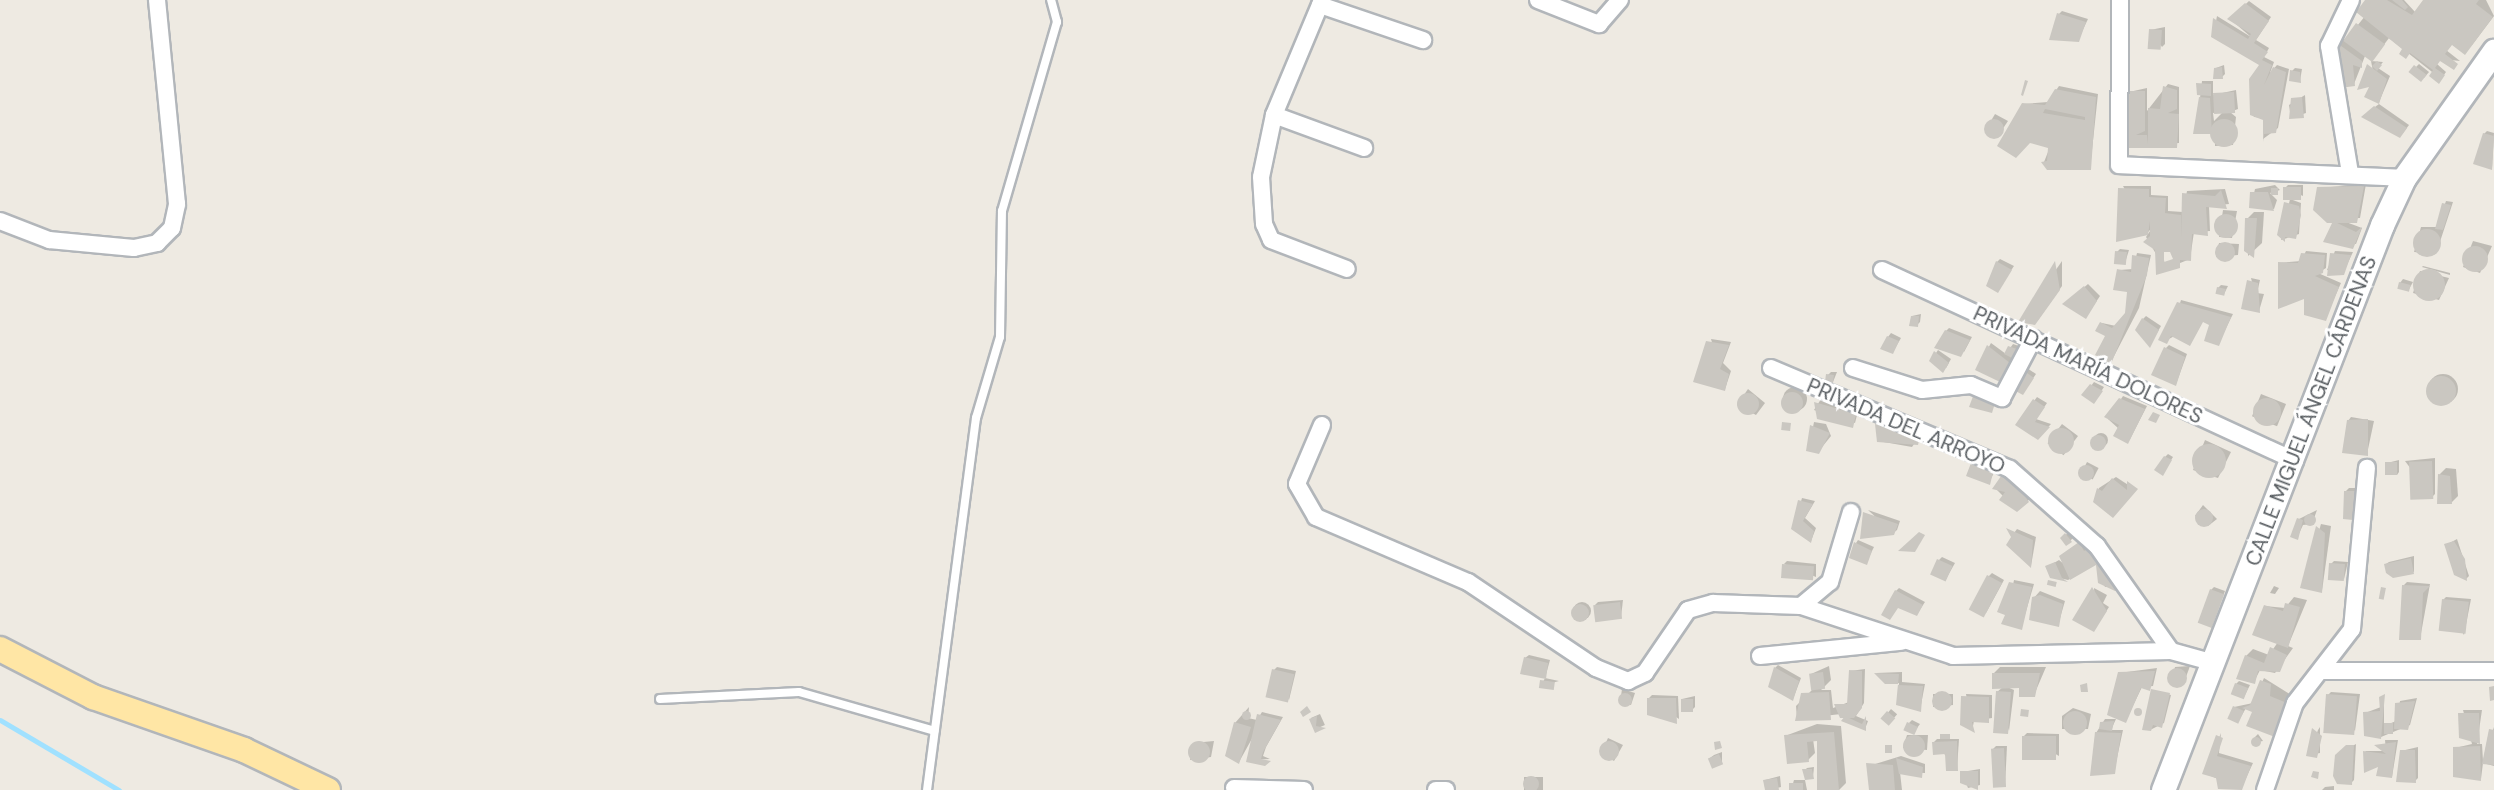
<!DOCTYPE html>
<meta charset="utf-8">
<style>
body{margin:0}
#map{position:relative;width:2494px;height:790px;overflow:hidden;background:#eeeae2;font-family:"DM Sans",sans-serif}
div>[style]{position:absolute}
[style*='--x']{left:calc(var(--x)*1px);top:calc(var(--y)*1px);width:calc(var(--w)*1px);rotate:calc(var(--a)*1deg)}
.shadow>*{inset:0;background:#0003;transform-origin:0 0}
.round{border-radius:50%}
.stream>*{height:5px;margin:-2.5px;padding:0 2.5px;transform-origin:2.5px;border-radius:2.5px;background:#a0e1ff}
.building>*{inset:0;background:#cac7c1;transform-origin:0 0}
.roads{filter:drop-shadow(2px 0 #b2b6ba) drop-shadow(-2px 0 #b2b6ba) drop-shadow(0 2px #b2b6ba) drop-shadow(0 -2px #b2b6ba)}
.lane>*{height:8px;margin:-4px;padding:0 4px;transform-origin:4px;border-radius:4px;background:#fff}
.street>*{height:16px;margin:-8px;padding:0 8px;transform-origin:8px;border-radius:8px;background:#fff}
.secondary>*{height:23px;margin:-11.5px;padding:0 11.5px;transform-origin:11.5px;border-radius:11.5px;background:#fff}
.primary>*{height:24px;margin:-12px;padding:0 12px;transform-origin:12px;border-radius:12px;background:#ffe6a5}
span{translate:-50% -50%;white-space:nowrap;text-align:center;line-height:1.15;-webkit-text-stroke:6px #fff;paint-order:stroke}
.street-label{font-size:21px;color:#5a5f63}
</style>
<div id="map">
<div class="shadow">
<div style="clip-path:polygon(2367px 0,2404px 0,2416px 13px,2425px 0,2486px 0,2494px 16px,2472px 45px,2452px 43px,2446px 50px,2460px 61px,2441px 59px,2437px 64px,2446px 72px,2441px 79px,2389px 38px,2377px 54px,2365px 56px,2354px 84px,2333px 87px,2336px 34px,2346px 40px,2365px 16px)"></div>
<div style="clip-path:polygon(2249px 1px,2271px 17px,2256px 40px,2269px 48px,2264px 57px,2274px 62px,2270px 73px,2277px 65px,2289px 69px,2278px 128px,2263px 139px,2265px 118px,2254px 117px,2252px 110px,2262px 64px,2213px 36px,2217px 16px,2251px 37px,2230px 19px)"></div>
<div style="clip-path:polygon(2062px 11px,2088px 19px,2078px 40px,2059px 14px)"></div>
<div style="clip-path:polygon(2165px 27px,2165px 44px,2162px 47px,2150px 30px)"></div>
<div style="clip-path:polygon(2371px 61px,2383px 62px,2378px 68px,2390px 76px,2379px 102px)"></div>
<div style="clip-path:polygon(2419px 64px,2429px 72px,2424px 78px,2416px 67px)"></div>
<div style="clip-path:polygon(2224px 65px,2225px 74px,2222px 77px,2216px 68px)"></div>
<div style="clip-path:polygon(2295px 68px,2302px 69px,2300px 81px,2292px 71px)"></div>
<div style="clip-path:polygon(evenodd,2202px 81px,2213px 81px,2213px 95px,2236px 90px,2238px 109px,2230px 112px,2236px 117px,2233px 145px,2215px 146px,2215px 128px,2211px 132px,2200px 98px,2202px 81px,2223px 112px,2214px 121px,2213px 113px,2223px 112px)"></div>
<div style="clip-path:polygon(2168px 84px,2179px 87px,2179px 143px,2127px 146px,2129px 92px,2147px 88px,2147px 111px)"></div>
<div style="clip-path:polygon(2059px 86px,2098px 94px,2090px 169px,2044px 162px,2050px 147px,2024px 104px,2048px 102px)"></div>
<div style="clip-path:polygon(2305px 95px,2306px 113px,2291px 118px,2289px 105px)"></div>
<div style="clip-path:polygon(2379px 104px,2409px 125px,2403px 133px,2363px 116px)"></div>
<div style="clip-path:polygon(1995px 114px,2008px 121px,1998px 136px,1985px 131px)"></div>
<div style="clip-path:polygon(2487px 131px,2494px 133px,2492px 168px,2484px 134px)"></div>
<div style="clip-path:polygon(2366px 184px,2360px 218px,2338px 219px,2362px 228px,2356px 244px,2325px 241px,2337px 216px,2319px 188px)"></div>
<div style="clip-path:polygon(2275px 185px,2280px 190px,2270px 193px,2277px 200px,2274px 209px,2251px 206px,2255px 189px)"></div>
<div style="clip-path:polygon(2288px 185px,2303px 185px,2303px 196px,2285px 188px)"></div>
<div style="clip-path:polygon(evenodd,2123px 186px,2151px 186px,2151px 195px,2168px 196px,2168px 211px,2183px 212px,2187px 191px,2225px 189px,2229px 204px,2209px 206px,2210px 231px,2194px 232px,2190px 259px,2158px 272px,2159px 259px,2146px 237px,2152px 228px,2147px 233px,2123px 186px,2162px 250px,2171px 250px,2175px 260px,2165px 265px,2162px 250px)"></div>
<div style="clip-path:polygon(2290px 199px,2301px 203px,2299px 234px,2281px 240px)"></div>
<div style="clip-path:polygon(2446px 201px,2453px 202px,2436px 254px,2414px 252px,2421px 227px,2437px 227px)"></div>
<div style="clip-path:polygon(2223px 210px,2237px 211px,2232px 238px,2219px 237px)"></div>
<div style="clip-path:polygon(2254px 212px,2264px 212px,2262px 243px,2248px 256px,2247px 219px)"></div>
<div style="clip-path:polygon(2473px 241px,2492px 246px,2480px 273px,2463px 267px)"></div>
<div style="clip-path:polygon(2219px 243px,2239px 244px,2238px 255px,2216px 257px)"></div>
<div style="clip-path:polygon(2120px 249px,2129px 250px,2125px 263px,2117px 252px)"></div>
<div style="clip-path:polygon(2306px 251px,2327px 253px,2326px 268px,2318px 273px,2341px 283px,2325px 319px,2279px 263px,2301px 261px)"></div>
<div style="clip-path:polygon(2335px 251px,2353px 252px,2343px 273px,2327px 270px)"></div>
<div style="clip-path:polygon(2137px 253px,2151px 255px,2139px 308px,2111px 362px,2102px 323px,2116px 326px,2127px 314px,2128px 291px,2119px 270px,2133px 269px)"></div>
<div style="clip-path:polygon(2000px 259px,2014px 266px,2000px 287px,1997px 262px)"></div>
<div style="clip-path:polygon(2062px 261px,2062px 286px,2038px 320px,2021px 320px)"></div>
<div style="clip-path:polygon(2422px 267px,2423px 266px,2450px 273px,2450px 275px)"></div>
<div style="clip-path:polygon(2420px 271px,2449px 278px,2439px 300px,2413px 293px)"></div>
<div style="clip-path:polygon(2251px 278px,2260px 280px,2257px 293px,2264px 294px,2259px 311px)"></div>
<div style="clip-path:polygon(2403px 279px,2413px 282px,2408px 291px,2400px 283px)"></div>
<div style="clip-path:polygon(2088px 284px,2100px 296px,2088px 314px,2065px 304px)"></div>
<div style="clip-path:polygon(2221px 285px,2228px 286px,2224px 294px,2218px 288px)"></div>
<div style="clip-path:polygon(2181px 300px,2233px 314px,2218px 344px,2212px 324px,2203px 320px,2169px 339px)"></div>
<div style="clip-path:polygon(1921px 314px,1920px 322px,1917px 325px,1912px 316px)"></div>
<div style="clip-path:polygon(2146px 316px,2161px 326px,2150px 345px,2143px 319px)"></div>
<div style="clip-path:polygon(1949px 328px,1972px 337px,1964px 352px,1946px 331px)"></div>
<div style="clip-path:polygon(1891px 333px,1901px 338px,1893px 352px,1888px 337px)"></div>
<div style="clip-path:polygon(1711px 339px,1731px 342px,1723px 363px,1731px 371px,1725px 389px)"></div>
<div style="clip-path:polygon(1991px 343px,2006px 354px,2013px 344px,2022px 347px,2002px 376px,1977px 369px)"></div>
<div style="clip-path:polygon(2169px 345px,2187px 354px,2176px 384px,2166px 348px)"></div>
<div style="clip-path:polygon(1938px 350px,1951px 359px,1946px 368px,1936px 353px)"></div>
<div style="clip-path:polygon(2027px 368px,2036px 374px,2025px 390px,2024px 371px)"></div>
<div style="clip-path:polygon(1831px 372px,1837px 372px,1833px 382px,1828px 375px)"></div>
<div class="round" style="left:2428px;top:374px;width:30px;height:30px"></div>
<div style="clip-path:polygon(2094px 382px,2104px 387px,2096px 399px,2091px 386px)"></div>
<div class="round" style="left:1783px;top:387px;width:24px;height:24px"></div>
<div style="clip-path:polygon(1748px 389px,1765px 403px,1756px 415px,1737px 405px)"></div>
<div style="left:2261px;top:394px;width:27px;height:24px;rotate:22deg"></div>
<div style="clip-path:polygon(1823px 396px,1858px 411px,1855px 423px,1814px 410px)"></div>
<div style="clip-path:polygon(2123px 396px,2147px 406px,2130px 439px,2108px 419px)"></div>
<div style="clip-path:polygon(2037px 397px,2047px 403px,2036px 419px,2051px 424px,2038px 438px,2017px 424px)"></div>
<div style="clip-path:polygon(2351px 417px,2374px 421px,2367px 454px,2348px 421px)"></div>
<div style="clip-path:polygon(1814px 422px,1826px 424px,1831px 436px,1818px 452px,1811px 437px)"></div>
<div style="clip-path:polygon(1879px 422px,1921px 434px,1912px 447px,1878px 441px)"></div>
<div style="left:2062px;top:424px;width:20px;height:24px;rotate:37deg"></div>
<div class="round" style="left:2094px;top:433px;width:14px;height:14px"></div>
<div style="clip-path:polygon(2205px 440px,2231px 452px,2218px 478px,2193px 470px)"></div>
<div style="clip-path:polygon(2168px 454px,2173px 457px,2165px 470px,2165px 457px)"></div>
<div style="clip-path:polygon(2435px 458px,2435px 494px,2432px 497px,2405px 461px)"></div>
<div style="clip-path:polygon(2399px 460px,2399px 472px,2397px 475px,2387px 463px)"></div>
<div style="clip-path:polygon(evenodd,1975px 461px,1998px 464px,1989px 483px,1972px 464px,1975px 461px,1985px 467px,1997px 471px,1996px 474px,1985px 471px,1985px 467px)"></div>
<div style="left:2087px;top:462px;width:13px;height:13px;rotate:27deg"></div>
<div style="clip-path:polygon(2446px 468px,2456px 469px,2458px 496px,2451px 503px,2439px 475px)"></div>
<div style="clip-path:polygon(2116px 477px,2136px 490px,2095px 501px,2099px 488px)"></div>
<div style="clip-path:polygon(2012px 478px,2031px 498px,2017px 510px,1995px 488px)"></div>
<div style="clip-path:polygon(2349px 488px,2358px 488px,2355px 518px,2346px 491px)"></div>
<div style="clip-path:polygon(1802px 498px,1815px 501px,1805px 518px,1816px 528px,1811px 541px,1793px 528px)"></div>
<div style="clip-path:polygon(2203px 505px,2217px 519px,2208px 526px,2195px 516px)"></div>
<div style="clip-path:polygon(1868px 510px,1900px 521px,1897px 530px,1893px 533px)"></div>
<div style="clip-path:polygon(2317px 510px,2312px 524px,2303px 525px,2297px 538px,2299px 519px)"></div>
<div style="clip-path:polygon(2321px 524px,2331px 526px,2322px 591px,2302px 587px)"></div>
<div style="clip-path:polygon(2017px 529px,2036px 537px,2031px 566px,2014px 533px)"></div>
<div style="clip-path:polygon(2069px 532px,2073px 538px,2067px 544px,2062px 538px)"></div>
<div style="clip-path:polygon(2457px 539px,2469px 576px,2466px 579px,2446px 545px)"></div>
<div style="clip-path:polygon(1858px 540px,1874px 547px,1866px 563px,1856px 543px)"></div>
<div style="clip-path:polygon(2083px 542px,2087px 549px,2120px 584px,2105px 587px,2097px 562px,2068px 580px,2051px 576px,2047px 567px,2059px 560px,2065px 565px,2061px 557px)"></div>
<div style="clip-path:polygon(2414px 556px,2414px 572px,2386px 564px,2389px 562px)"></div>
<div style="clip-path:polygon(1942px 557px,1955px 563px,1946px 579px,1939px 560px)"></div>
<div style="clip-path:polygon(1787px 561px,1816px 564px,1816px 577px,1784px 564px)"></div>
<div style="clip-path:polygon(2334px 561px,2348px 562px,2344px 579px,2331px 564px)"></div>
<div style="clip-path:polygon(1992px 573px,2004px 580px,1986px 613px,1989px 576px)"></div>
<div style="clip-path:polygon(2014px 580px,2034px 584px,2021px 628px,2007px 614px)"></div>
<div style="clip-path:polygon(2407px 582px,2430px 584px,2420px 639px,2404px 585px)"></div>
<div style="clip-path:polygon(2214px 587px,2225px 591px,2211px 626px,2211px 590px)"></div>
<div style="clip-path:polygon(1899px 588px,1925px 602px,1917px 614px,1896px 591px)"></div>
<div style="clip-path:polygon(2094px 588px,2107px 595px,2103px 603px,2109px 607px,2096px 627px)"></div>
<div style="clip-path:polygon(2279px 588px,2275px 594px,2270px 593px,2274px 586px)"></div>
<div style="clip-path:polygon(2040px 591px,2065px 601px,2058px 625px,2033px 599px)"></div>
<div style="clip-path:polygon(2294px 597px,2307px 600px,2288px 646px,2293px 648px,2275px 673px,2260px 670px,2254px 682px,2246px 656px,2253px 649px,2269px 655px,2278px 642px,2265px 606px,2285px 608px)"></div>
<div style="clip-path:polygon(2446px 597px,2471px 599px,2464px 635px,2443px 600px)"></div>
<div style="clip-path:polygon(1623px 600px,1621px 617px,1595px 605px,1598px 602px)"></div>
<div class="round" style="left:1573px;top:602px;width:18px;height:18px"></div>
<div style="clip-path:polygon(1529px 655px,1550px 660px,1545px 678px,1525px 658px)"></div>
<div style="clip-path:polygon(1778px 665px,1801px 678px,1793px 699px,1775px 668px)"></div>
<div style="clip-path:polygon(1829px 666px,1831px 680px,1821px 690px,1831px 690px,1833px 708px,1849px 702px,1850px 671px,1865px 669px,1864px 703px,1856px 716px,1868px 721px,1865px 729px,1844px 721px,1850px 713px,1797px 719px,1796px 706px,1812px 690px,1811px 674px)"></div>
<div style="clip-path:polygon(2190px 666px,2186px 677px,2170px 685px,2175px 667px)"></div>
<div style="clip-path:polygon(1277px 667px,1296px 671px,1289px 700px,1274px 670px)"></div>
<div style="clip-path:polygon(2000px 667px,2046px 667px,2034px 695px,2023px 686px,2005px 686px,2014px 690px,2009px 731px,1997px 692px,2003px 687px,1993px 674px)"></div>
<div style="clip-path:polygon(2157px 668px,2153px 686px,2142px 687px,2126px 720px,2119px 673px)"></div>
<div style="clip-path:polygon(1902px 672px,1902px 682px,1925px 684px,1920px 710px,1898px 703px,1899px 683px,1885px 683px,1876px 673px)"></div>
<div style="clip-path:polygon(1545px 678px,1559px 681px,1541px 686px)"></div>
<div style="clip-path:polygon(2264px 678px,2293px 696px,2280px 723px,2246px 708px,2238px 722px,2234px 707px,2253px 703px)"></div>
<div style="clip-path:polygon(2239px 681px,2250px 685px,2244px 697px,2236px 684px)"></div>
<div style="clip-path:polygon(1622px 689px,1635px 693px,1631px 705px,1620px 703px)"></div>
<div style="clip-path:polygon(2153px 691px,2171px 695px,2164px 723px,2150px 730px)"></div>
<div style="clip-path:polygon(2331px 692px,2360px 694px,2355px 731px,2328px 695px)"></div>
<div style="clip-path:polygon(1933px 694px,1953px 694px,1953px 705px,1933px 707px)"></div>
<div style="clip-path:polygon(1966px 694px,1992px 695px,1992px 718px,1974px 721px,1972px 731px)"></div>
<div style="clip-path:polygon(1652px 695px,1678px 696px,1679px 719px,1649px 698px)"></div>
<div style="clip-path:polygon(2384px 695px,2384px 726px,2396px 721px,2400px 701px,2417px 698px,2410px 725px,2381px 737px,2365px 713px,2381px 707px)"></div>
<div style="clip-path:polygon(1695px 696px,1695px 707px,1692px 710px,1682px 699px)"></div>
<div style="clip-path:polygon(1249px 707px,1248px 718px,1257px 720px,1262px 712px,1283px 717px,1266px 747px,1263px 756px,1270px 759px,1248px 760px,1254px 735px,1239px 762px,1235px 723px)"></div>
<div style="clip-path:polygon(2073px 708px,2091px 714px,2088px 729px,2062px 729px,2062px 716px)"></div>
<div style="left:1891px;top:709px;width:8px;height:12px;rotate:40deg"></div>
<div style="clip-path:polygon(2463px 710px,2482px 710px,2477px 744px,2482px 744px,2483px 761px,2494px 727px,2494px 766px,2483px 763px,2481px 779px,2455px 748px,2472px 744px)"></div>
<div style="left:1320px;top:714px;width:12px;height:10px;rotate:66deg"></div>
<div style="clip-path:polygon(2105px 719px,2116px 719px,2111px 730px,2123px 730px,2114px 772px,2096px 733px)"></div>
<div style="clip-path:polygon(1912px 720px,1920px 724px,1914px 732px,1909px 723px)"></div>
<div style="clip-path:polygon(1817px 724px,1841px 726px,1846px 783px,1839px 790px,1819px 790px,1818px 739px,1813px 739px,1815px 753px,1808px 760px,1785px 736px)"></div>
<div style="clip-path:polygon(2320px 727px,2320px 753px,2309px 755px,2318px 730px)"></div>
<div style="clip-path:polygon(2027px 733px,2059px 734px,2059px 756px,2024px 736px)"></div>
<div style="clip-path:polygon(2221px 733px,2219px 753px,2253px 763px,2241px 789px,2204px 773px)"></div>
<div style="clip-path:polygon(2258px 734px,2263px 741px,2252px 743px,2255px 737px)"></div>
<div style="clip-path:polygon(1907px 735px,1928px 735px,1927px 750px,1903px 748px)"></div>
<div style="clip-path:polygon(1608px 738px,1623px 745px,1614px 761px,1601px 753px)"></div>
<div style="clip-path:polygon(1937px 739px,1959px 739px,1957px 769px,1934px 742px)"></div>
<div style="clip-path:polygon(2385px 740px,2398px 740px,2392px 777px,2365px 751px,2386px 751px)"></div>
<div style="clip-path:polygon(1214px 741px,1211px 757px,1190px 760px,1193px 743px)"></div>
<div style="clip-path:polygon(2356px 744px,2354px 780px,2351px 783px,2340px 753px)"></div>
<div style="clip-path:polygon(1996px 746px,2007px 746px,2005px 786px,1993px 749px)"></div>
<div style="clip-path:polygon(2418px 747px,2418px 778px,2415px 781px,2401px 751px)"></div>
<div style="clip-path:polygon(1722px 752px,1722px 763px,1710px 758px,1714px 755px)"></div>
<div style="clip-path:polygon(1901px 756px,1925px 764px,1925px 773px,1900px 772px,1902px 790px,1871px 790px,1872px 765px)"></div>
<div style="clip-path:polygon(1814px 767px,1813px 777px,1804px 771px,1807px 768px)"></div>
<div style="clip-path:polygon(1980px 769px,1980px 785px,1968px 788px,1962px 772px)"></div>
<div style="clip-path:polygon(1780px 776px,1781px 787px,1767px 790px,1765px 780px)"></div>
<div style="left:1543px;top:777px;width:13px;height:19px;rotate:90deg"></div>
<div style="clip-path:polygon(1794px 780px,1805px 780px,1807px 790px,1791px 790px)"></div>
<div style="clip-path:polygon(2334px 786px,2334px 790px,2322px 790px,2325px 787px)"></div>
</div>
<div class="stream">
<div style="--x:0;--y:720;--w:138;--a:30.5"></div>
</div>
<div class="building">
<div style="clip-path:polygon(2365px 0,2387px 0,2412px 15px,2423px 0,2479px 0,2476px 4px,2493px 17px,2465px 55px,2452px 45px,2445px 54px,2458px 64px,2454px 70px,2440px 61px,2435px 68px,2445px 75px,2439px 84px,2429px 76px,2433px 70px,2410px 53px,2406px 59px,2399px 54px,2402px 49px,2356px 12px)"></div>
<div style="clip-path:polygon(2392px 0,2402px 0,2408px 7px,2405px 10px)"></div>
<div style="clip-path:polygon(2245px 3px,2269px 21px,2254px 43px,2268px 52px,2262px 60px,2272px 65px,2264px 85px,2273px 67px,2286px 72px,2276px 133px,2264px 134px,2263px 142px,2263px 120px,2250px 115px,2249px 79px,2259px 65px,2211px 37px,2213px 18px,2248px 39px,2251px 34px,2227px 19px)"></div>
<div style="clip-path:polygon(2057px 13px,2086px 22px,2079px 42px,2049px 40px)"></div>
<div style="left:2356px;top:23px;width:36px;height:22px;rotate:36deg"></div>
<div style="left:2149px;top:29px;width:13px;height:20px;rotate:4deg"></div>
<div style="clip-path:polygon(2330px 38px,2362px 61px,2362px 68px,2353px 65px,2355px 86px,2332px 89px)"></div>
<div style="clip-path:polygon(2377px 61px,2382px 65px,2377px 71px,2372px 66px)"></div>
<div style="clip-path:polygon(2367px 64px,2387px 79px,2379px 104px,2364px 97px,2369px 87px,2357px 90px)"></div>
<div style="left:2414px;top:65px;width:16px;height:9px;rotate:38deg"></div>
<div style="clip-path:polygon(2222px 67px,2223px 79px,2213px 79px,2214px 68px)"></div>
<div style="clip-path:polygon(2290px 70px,2300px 72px,2301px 83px,2289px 81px)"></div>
<div style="clip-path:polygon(2025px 80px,2028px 81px,2023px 96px,2021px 95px)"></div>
<div style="clip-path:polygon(2196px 83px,2211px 84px,2211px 96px,2197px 95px)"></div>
<div style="clip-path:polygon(2163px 86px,2177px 90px,2177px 109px,2168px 113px,2179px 114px,2177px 148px,2125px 148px,2127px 91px,2145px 91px,2145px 131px,2136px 135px,2147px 135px,2148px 144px,2148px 108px,2160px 109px)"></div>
<div style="clip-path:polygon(evenodd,2055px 89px,2096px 97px,2091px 170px,2047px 170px,2041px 162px,2047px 161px,2048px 148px,2030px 143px,2016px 158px,1997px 146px,2022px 103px,2045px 105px,2055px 89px,2045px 109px,2085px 117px,2085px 120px,2043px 113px,2045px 109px)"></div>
<div style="left:2234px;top:92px;width:21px;height:21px;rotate:87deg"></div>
<div style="clip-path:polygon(2199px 97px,2210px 98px,2212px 134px,2193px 134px)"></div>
<div style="clip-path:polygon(2302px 97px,2304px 118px,2289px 119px,2291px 98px)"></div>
<div style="clip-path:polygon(2374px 106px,2407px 128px,2400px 138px,2361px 117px)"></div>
<div class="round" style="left:1984px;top:119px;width:20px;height:20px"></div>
<div class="round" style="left:2210px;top:119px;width:28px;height:28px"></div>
<div style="clip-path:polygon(2483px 133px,2494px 136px,2492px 170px,2473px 164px)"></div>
<div style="clip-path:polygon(2364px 186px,2357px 223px,2327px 223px,2313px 210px,2317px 187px)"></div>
<div style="left:2301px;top:187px;width:13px;height:18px;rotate:90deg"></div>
<div style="clip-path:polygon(evenodd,2118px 188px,2149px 189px,2149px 197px,2166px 198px,2165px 213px,2181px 215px,2181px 238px,2182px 193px,2215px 196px,2221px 190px,2227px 209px,2206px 207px,2208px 236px,2192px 234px,2191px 261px,2180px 260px,2180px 268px,2156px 275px,2155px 250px,2143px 242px,2150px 236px,2150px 221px,2148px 235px,2116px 242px,2118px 188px,2164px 252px,2170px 252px,2173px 259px,2164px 262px,2164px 252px)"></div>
<div style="left:2271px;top:188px;width:7px;height:7px"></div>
<div style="clip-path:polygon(2250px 192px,2268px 192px,2274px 211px,2249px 208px)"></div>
<div style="clip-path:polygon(2284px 202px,2299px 206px,2301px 215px,2296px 239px,2285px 237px,2285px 242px,2277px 235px)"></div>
<div style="clip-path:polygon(2442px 203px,2451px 205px,2443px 230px,2435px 229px)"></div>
<div class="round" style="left:2214px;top:214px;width:24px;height:24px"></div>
<div style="clip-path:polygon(2245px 218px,2257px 218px,2254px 258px,2244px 251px)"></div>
<div style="clip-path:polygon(2333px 221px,2356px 232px,2362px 227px,2353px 249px,2323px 242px)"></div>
<div class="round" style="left:2413px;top:229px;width:28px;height:28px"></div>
<div class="round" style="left:2215px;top:242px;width:20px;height:20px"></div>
<div class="round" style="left:2462px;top:246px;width:26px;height:26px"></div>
<div style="left:2115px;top:251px;width:12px;height:13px;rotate:5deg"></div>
<div style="clip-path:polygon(2301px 253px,2325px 255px,2323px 273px,2315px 276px,2339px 287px,2326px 321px,2304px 315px,2304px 299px,2278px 309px,2278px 262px,2298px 263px)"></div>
<div style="clip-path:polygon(2330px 253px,2351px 255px,2344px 275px,2327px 276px)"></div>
<div style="clip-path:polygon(2132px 255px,2149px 258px,2147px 275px,2111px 364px,2095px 355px,2105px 336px,2095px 331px,2100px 322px,2112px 328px,2125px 313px,2127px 292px,2113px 290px,2117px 269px,2131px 272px)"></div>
<div style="clip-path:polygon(1996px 261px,2012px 270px,1998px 293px,1986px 286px)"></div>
<div style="clip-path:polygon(2055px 261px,2060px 290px,2035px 325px,2018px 322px)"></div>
<div class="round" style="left:2413px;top:269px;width:32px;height:32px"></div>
<div style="clip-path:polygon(2247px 280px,2258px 283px,2260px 313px,2241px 309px)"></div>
<div style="left:2399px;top:282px;width:12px;height:7px;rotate:14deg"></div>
<div style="clip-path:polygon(2084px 286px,2097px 301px,2086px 319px,2062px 304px)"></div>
<div style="left:2217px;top:287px;width:9px;height:7px;rotate:13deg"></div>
<div style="clip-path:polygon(2177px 302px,2231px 317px,2219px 346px,2204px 341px,2209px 325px,2203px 322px,2190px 346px,2171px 336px,2167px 344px,2158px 340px)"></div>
<div style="clip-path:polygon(1911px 316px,1919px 316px,1918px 327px,1909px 326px)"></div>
<div style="clip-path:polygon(2142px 318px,2159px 330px,2150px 348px,2135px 330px)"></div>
<div style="clip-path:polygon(1945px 330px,1970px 340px,1961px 357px,1934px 348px)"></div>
<div style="clip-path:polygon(1887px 336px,1899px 341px,1893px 354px,1880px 349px)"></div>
<div style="clip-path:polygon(1706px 341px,1729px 345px,1720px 369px,1729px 374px,1725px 391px,1693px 382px)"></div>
<div style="clip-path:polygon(1987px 345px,2010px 363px,2000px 382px,1975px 370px)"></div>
<div style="clip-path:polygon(2008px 346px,2020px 350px,2016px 360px,2004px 354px)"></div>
<div style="clip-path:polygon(2164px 347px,2185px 357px,2176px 386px,2151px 375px)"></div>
<div style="clip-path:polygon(1934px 351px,1949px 363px,1943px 373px,1929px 361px)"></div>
<div style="clip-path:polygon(2023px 370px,2034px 378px,2023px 395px,2010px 388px)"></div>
<div style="left:1826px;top:374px;width:8px;height:9px;rotate:7deg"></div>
<div class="round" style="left:2426px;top:376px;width:30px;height:30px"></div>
<div style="clip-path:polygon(2090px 384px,2103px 391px,2094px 404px,2081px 395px)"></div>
<div style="clip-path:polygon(1975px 391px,1995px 403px,1992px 413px,1969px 407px)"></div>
<div class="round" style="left:1781px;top:392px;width:22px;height:22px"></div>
<div class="round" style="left:1737px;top:393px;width:22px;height:22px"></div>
<div class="round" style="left:2253px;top:398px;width:28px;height:28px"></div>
<div style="clip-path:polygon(2119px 398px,2145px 409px,2128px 444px,2113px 436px,2119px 425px,2104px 417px)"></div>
<div style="clip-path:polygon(2033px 399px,2045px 407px,2035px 422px,2050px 427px,2038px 440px,2015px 425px)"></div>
<div style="clip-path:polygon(1814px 402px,1856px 414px,1853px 428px,1817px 419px)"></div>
<div style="clip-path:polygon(2153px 412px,2160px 415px,2156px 423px,2148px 420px)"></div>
<div style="clip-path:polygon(2368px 419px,2368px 456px,2342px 453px,2347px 420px)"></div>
<div style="left:1782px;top:422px;width:9px;height:8px;rotate:6deg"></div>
<div style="clip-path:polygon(1875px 424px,1909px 430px,1920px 437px,1918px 445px,1877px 442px)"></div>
<div style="clip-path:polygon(1810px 425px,1830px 433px,1819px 454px,1806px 451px)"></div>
<div class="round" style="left:2048px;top:428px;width:26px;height:26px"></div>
<div class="round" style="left:2090px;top:435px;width:16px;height:16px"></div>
<div class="round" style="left:2192px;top:444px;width:34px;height:34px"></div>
<div style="clip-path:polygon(2164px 456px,2172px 460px,2163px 476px,2154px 470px)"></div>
<div style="clip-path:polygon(1988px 461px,1995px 464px,1990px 485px,1966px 476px,1971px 463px,1984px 468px)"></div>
<div style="left:2432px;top:461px;width:38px;height:23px;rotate:88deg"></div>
<div style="left:2385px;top:462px;width:12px;height:13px"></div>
<div class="round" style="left:2078px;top:465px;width:16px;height:16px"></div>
<div style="clip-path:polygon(2006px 469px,2029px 502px,2017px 512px,1999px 500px,2005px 492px,1992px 489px)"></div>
<div style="clip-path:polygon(2438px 474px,2450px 476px,2452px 504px,2437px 504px)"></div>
<div style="clip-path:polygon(2112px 478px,2127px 490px,2127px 481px,2138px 489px,2113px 518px,2093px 502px,2097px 488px,2102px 491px)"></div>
<div style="clip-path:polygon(2344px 491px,2355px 491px,2355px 519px,2361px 531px,2353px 530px,2353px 520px,2343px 519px)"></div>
<div style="clip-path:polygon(1798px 500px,1813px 504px,1803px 521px,1814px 531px,1811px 543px,1791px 529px)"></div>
<div class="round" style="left:2195px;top:509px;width:18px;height:18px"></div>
<div style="clip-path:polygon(1863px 512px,1898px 524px,1894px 535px,1860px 539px)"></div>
<div class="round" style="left:2304px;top:514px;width:12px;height:12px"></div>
<div style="clip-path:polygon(2297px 518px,2303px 520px,2298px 540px,2290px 537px)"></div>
<div style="clip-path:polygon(2316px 526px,2325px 533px,2322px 593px,2300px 588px)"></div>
<div style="clip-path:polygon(2006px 528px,2033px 540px,2031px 568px,2006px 545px,2011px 537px)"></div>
<div style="clip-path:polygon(1919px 532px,1925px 535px,1915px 552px,1898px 551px)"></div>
<div style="clip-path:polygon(2065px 533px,2072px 542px,2066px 546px,2060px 538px)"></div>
<div style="clip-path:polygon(2454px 541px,2465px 559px,2467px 581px,2454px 575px,2446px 550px,2444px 544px)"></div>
<div style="clip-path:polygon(1854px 542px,1872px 551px,1867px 565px,1849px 558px)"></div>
<div style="clip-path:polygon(2079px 542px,2084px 551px,2092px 545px,2121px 586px,2115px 591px,2098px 583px,2096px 565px,2070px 580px,2059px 556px)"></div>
<div style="clip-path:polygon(2411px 558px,2414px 574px,2393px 578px,2386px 573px,2384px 564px)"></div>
<div style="left:1937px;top:559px;width:17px;height:17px;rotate:24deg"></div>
<div style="clip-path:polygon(2055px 562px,2062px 578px,2068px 582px,2050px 578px,2045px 566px)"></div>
<div style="left:2329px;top:563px;width:16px;height:17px;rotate:4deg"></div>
<div style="left:1782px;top:564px;width:32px;height:14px;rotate:4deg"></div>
<div style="left:1987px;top:575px;width:17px;height:39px;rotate:28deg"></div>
<div style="left:2048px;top:580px;width:9px;height:5px;rotate:13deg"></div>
<div style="clip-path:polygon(2009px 582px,2032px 587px,2022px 630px,2001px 624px,2005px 615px,1997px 612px)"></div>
<div style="clip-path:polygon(2402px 585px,2430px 586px,2423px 593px,2421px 640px,2399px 640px)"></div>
<div style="clip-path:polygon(2092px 587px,2107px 611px,2094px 632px,2072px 620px)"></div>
<div style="left:2381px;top:587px;width:5px;height:12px;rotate:11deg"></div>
<div style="left:2210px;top:589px;width:15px;height:36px;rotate:20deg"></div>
<div style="clip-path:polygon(1895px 590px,1923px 605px,1917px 616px,1898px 608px,1890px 620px,1881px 615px)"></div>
<div style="clip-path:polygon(2040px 595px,2063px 604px,2059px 627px,2029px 620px,2032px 597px)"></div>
<div style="left:2442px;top:599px;width:27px;height:32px;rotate:6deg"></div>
<div style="left:1620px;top:602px;width:17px;height:27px;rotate:83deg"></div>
<div style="clip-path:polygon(2285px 603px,2300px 607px,2288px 648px,2252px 635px,2264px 605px,2283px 611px)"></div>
<div class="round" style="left:1571px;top:604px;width:18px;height:18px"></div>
<div style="clip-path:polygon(2270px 647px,2287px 655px,2280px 672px,2258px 671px,2255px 684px,2236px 679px,2245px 655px,2264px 663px)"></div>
<div style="clip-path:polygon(1524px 657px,1548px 663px,1546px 679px,1520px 674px)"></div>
<div style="clip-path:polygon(1774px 667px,1799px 681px,1793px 701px,1768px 687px)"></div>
<div class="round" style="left:2167px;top:668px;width:20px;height:20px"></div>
<div style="left:1272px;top:669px;width:23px;height:29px;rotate:13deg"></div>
<div style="clip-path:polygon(1849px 670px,1862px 671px,1862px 708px,1854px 718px,1840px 718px,1834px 704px,1847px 704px)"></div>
<div style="clip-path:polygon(2155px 671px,2150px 691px,2141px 688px,2126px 723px,2107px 715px,2118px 672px)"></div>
<div style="left:1823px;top:672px;width:17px;height:14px;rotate:83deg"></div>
<div style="clip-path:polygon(1874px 673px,1899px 674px,1898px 685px,1923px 686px,1921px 712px,1896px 705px,1898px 684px,1885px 684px)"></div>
<div style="clip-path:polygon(1992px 673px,2040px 673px,2035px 697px,2019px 697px,2019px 688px,1992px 689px)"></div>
<div style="left:1540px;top:680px;width:15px;height:8px;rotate:8deg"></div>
<div style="clip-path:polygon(2260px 680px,2271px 684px,2270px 696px,2287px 703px,2275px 737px,2246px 726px,2252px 712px,2242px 708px,2250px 705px)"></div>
<div style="clip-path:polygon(2087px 683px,2088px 692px,2081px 692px,2080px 685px)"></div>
<div style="left:2235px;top:683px;width:14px;height:12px;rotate:21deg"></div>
<div style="clip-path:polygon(2494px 686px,2494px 700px,2490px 701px,2489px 687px)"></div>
<div style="clip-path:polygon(2151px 689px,2170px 693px,2162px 728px,2153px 725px,2151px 731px,2142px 730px)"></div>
<div class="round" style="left:1932px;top:691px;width:20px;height:20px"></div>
<div style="left:1996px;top:691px;width:15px;height:42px;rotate:4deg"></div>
<div style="clip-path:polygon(1829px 692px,1831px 720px,1795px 721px,1801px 693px)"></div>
<div class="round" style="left:1618px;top:693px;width:14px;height:14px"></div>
<div style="left:2326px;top:694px;width:31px;height:39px;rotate:4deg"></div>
<div style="clip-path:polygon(2385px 694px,2381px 739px,2364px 736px,2363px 712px,2380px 711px,2379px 697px)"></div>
<div style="clip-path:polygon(1961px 696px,1989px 697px,1989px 723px,1972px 722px,1975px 733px,1960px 725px)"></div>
<div style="clip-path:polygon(1647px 698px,1676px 698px,1677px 724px,1647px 715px)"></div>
<div style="left:1681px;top:699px;width:12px;height:13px"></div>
<div style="clip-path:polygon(2415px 701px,2408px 730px,2394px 729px,2395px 703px)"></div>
<div style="clip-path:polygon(1307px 706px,1311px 712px,1303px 717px,1300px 712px)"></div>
<div style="left:2233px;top:706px;width:12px;height:14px;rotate:24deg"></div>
<div class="round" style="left:2134px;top:708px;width:8px;height:8px"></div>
<div style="left:2021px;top:709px;width:8px;height:7px;rotate:7deg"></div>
<div class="round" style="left:1241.5px;top:710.5px;width:9px;height:9px"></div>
<div style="left:1887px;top:711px;width:11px;height:10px;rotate:41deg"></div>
<div class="round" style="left:2063px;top:711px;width:24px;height:24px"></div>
<div style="clip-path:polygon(2458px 713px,2479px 713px,2480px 744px,2459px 738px)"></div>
<div style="clip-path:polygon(1257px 714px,1281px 720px,1263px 752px,1261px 759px,1271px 761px,1265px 766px,1246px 762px)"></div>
<div style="clip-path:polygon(1317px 716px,1316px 726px,1326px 728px,1315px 733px,1309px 719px)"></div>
<div style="clip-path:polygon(1845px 716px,1862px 724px,1866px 716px,1866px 731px,1841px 721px)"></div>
<div style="clip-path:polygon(2114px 721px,2112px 731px,2099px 729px,2100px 722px)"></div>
<div style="clip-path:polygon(1234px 722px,1251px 727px,1239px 764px,1225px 756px)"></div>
<div style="left:1907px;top:722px;width:12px;height:9px;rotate:24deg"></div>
<div style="left:2384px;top:723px;width:9px;height:11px"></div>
<div style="clip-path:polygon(2312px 728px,2322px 736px,2317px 758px,2306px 756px)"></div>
<div style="clip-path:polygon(2489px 729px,2494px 730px,2494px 765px,2482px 764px)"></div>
<div style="clip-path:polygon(1834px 732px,1839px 790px,1817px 790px,1817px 741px,1807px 742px,1809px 762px,1787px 764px,1784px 735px)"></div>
<div style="clip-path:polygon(2095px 732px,2121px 733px,2115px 774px,2090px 776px)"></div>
<div style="left:1940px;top:734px;width:10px;height:5px"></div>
<div class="round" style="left:1903px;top:735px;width:22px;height:22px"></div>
<div style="clip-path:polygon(2216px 735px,2223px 738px,2217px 756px,2251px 766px,2242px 790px,2218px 789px,2216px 778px,2202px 774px)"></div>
<div style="left:2022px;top:736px;width:34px;height:24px"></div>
<div class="round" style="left:2251px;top:737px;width:10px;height:10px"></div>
<div class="round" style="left:1599px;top:741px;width:20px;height:20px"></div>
<div style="clip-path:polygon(1720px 741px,1722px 748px,1715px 750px,1714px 742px)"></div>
<div style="clip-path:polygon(1957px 741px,1958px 771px,1946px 771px,1945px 754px,1933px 755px,1932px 742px)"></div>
<div class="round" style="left:1188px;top:741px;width:22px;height:22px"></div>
<div style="clip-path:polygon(2396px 742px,2392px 778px,2376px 776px,2378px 767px,2364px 773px,2363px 751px,2386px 754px,2374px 745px)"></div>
<div style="left:1885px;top:745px;width:7px;height:8px"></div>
<div style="clip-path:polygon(2346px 745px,2354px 745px,2352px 785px,2337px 784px,2333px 776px,2335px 755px)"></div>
<div style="clip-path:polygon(2480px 746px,2481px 781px,2453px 777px,2453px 747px)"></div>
<div style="left:2004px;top:748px;width:39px;height:13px;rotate:87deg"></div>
<div style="clip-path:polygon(2400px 750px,2415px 750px,2416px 783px,2396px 782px)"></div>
<div style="left:1719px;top:754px;width:11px;height:12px;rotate:68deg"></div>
<div style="clip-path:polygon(1896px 758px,1923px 767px,1922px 778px,1899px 774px)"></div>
<div style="clip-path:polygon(1866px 763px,1893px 765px,1895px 790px,1869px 790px)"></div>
<div style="clip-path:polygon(1802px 769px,1812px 769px,1814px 779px,1805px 780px)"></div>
<div style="clip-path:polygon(1960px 771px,1978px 771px,1978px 790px,1960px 783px)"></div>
<div style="clip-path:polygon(2313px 771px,2319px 772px,2318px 779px,2311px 777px)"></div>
<div class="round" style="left:1523px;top:776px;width:16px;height:16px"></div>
<div style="clip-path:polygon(1777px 778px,1779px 790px,1765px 790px,1763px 780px)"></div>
<div style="left:1789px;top:783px;width:14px;height:7px"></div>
</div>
<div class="roads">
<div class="lane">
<div style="--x:660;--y:699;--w:139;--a:-2.9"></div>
<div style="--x:799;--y:692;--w:141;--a:16"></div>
<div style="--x:927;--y:790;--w:375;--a:-82.5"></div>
<div style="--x:976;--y:418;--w:84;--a:-73.5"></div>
<div style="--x:1000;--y:337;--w:126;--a:-89.1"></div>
<div style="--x:1002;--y:211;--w:197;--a:-73.8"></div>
<div style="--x:1057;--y:22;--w:23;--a:-105"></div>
</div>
<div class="street">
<div style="--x:1322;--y:0;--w:125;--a:112.7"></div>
<div style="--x:1274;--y:115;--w:63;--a:101.8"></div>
<div style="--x:1261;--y:177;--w:47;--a:86.3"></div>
<div style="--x:1264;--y:224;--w:17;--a:66"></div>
<div style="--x:1271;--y:240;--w:81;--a:20.9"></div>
<div style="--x:1538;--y:0;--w:66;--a:21.5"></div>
<div style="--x:1599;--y:24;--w:32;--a:-49"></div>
<div style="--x:2120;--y:0;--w:165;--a:90.3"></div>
<div style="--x:2119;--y:165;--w:285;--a:2.6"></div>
<div style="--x:1320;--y:5;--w:109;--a:18.8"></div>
<div style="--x:1274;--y:115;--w:96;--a:20.1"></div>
<div style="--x:2350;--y:173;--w:129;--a:-99.4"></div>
<div style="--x:2329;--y:46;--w:51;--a:-64.4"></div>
<div style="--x:0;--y:221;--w:53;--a:21.2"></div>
<div style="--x:49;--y:240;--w:85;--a:5.4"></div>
<div style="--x:134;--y:248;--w:24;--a:-12"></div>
<div style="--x:157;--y:243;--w:21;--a:-45"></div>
<div style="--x:172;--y:228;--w:25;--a:-78"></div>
<div style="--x:177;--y:204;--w:205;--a:-95.6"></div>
<div style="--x:1882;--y:270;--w:455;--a:24.8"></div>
<div style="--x:1771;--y:368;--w:259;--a:22.9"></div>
<div style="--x:2010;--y:469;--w:116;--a:41.5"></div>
<div style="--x:2097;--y:546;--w:128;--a:54.8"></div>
<div style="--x:2171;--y:651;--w:41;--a:15.4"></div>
<div style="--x:1853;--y:368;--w:72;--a:17.7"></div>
<div style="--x:1922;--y:390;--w:49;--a:-5.8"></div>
<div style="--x:1971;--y:385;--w:34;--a:23"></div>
<div style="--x:2002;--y:398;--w:67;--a:-62.3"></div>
<div style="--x:1322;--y:425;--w:64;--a:113"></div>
<div style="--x:1297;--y:484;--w:38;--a:60"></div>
<div style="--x:1316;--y:517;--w:165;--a:23.2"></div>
<div style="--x:1468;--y:582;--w:154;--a:33.9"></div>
<div style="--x:1596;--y:668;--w:35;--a:22"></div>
<div style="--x:1628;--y:681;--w:19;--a:-25"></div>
<div style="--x:1645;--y:673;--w:76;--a:-55.7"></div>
<div style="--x:1688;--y:610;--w:26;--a:-16"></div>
<div style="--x:1713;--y:603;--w:88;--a:2"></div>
<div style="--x:1801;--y:606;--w:160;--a:18.2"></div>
<div style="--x:1953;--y:656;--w:218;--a:-1.3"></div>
<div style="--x:1801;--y:606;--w:38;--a:-40"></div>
<div style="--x:1830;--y:582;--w:73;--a:-73.3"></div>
<div style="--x:1760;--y:656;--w:142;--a:-5.7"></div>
<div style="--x:2322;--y:671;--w:172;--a:0"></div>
<div style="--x:1234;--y:788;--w:70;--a:1.6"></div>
<div style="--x:1436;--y:790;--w:10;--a:0"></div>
<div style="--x:2265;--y:790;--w:92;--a:-71"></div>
<div style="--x:2295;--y:703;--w:93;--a:-52.4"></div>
<div style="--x:2352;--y:629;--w:162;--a:-84.7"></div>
</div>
<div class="secondary">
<div style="--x:2163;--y:790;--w:606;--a:-68.81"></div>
<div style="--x:2382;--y:225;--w:52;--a:-64.9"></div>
<div style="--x:2404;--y:178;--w:156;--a:-54.7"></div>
</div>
<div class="primary">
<div style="--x:0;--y:649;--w:105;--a:27.3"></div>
<div style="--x:93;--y:697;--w:160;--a:19.3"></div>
<div style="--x:244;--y:750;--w:93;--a:25.5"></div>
</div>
</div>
<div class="street-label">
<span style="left:2088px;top:365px;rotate:25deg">PRIVADA MARÍA DOLORES</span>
<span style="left:2311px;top:411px;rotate:-69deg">CALLE MIGUEL ÁNGEL CÁRDENAS</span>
<span style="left:1906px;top:426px;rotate:23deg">PRIVADA DEL ARROYO</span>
</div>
</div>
